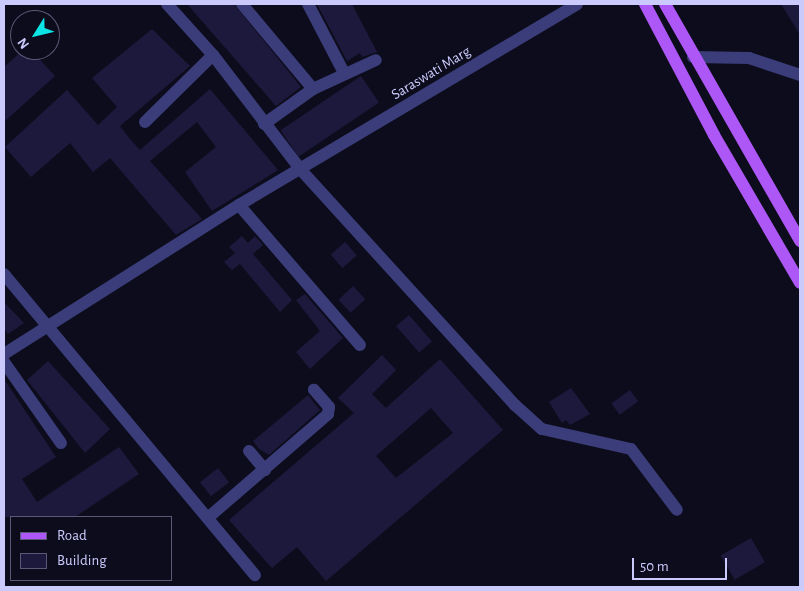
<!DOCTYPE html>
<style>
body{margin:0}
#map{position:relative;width:804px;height:591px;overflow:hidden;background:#0d0c1c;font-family:"Alegreya Sans",sans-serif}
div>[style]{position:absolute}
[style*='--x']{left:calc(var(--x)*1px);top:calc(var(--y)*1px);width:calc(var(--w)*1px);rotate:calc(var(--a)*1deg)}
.building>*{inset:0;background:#1d193c;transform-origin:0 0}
.minor>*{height:12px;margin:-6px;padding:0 6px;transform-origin:6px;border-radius:6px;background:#3a3d79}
.major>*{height:12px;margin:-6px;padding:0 6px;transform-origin:6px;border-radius:6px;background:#ac57f6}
span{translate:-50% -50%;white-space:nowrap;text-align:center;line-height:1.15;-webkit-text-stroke:4.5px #0d0c1c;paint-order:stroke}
.street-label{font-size:15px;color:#cbcafc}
.frame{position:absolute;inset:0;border:5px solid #cbcafc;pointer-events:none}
.legend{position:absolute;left:10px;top:516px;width:162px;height:65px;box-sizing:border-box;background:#0d0c1c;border:1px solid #595876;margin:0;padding:6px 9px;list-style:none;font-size:15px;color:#cbcafc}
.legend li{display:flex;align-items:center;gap:10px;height:25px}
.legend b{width:25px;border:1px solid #595876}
.north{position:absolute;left:10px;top:10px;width:50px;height:50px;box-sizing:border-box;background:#0d0c1c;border:1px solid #595876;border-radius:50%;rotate:234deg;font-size:14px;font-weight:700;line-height:20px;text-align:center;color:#cbcafc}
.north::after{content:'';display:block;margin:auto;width:18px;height:22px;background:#0ce4e6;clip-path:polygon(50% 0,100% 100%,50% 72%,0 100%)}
.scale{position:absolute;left:632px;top:558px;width:95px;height:22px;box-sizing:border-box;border:2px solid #cbcafc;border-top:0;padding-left:6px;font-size:15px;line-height:18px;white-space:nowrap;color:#cbcafc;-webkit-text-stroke:4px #0d0c1c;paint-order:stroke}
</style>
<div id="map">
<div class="building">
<div style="clip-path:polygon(187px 4px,234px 4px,301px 87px,276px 106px)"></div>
<div style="clip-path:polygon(317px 4px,352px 4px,377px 52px,362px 57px,360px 53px,347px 61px)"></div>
<div style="clip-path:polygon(781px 4px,800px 4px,800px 35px)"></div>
<div style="clip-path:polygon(152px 29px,190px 66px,120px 126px,130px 139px,140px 150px,210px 89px,278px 170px,212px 211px,185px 172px,216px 147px,197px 122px,150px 161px,202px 219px,176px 235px,110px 158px,93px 172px,70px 143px,31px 177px,5px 147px,67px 90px,98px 125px,117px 107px,92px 78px)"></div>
<div style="clip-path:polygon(23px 50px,31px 50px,55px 76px,4px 122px,4px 67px)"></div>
<div style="left:361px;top:76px;width:32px;height:97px;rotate:56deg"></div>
<div style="clip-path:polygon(242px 236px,248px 243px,255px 236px,263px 245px,253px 254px,292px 300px,280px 312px,240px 264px,232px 270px,224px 262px,235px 253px,229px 247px)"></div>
<div style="left:345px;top:242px;width:18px;height:19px;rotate:49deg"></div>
<div style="left:353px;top:286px;width:18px;height:20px;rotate:47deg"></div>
<div style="clip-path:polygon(305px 294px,343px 338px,310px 369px,296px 352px,320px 331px,296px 300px)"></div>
<div style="clip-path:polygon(4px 302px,24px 323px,8px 334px,4px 329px)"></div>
<div style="left:409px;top:315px;width:35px;height:17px;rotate:49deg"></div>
<div style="clip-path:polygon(evenodd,382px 355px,396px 370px,372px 394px,386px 408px,440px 359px,503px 430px,326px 581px,297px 547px,272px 568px,229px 520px,354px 413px,338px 398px,382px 355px,431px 408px,453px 433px,396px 478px,376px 456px,431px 408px)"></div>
<div style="clip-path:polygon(48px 361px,110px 429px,85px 453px,27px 380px)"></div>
<div style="clip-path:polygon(4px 379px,56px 457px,22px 479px,37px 502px,119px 447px,139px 474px,75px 517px,4px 517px)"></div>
<div style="clip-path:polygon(571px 388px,590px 414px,570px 425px,566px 420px,562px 423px,549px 402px)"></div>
<div style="left:630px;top:390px;width:14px;height:23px;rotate:54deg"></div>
<div style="clip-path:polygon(308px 395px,320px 410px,269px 455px,259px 449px,253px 441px)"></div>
<div style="left:218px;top:468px;width:18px;height:23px;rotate:52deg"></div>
<div style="left:751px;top:538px;width:28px;height:35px;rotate:60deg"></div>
</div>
<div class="minor">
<div style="--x:167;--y:4;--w:69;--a:48"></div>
<div style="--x:213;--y:55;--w:145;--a:52.6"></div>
<div style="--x:301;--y:170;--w:318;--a:47.7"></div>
<div style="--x:515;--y:405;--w:36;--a:42"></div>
<div style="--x:542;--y:429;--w:91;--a:12.7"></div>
<div style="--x:631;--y:449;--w:76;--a:53"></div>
<div style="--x:242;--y:4;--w:111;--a:50.1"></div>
<div style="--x:308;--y:4;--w:78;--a:62.4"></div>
<div style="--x:693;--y:57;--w:56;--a:1"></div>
<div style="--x:749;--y:58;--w:54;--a:18.4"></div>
<div style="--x:145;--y:122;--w:95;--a:-44.6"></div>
<div style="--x:264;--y:124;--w:60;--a:-35.5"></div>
<div style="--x:313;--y:89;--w:69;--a:-24.7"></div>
<div style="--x:239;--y:205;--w:185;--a:49.2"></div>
<div style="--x:4;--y:274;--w:392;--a:50.2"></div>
<div style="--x:4;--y:354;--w:278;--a:-32.4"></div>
<div style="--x:239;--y:205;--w:393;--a:-30.7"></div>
<div style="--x:4;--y:362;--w:99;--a:54.9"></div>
<div style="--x:249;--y:451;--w:25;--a:50"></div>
<div style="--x:210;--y:516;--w:156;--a:-40.8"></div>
<div style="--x:328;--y:414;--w:7;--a:-82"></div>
<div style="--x:329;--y:407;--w:23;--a:-131"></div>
</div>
<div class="major">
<div style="--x:645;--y:4;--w:148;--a:62.2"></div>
<div style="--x:714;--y:135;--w:171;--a:59.8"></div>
<div style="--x:665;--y:4;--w:273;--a:60.3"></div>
</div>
<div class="street-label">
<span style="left:431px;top:73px;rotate:-31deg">Saraswati Marg</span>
</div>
<div class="frame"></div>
<ul class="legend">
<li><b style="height:6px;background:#ac57f6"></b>Road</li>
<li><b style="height:14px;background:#1d193c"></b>Building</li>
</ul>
<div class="north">N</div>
<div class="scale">50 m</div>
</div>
